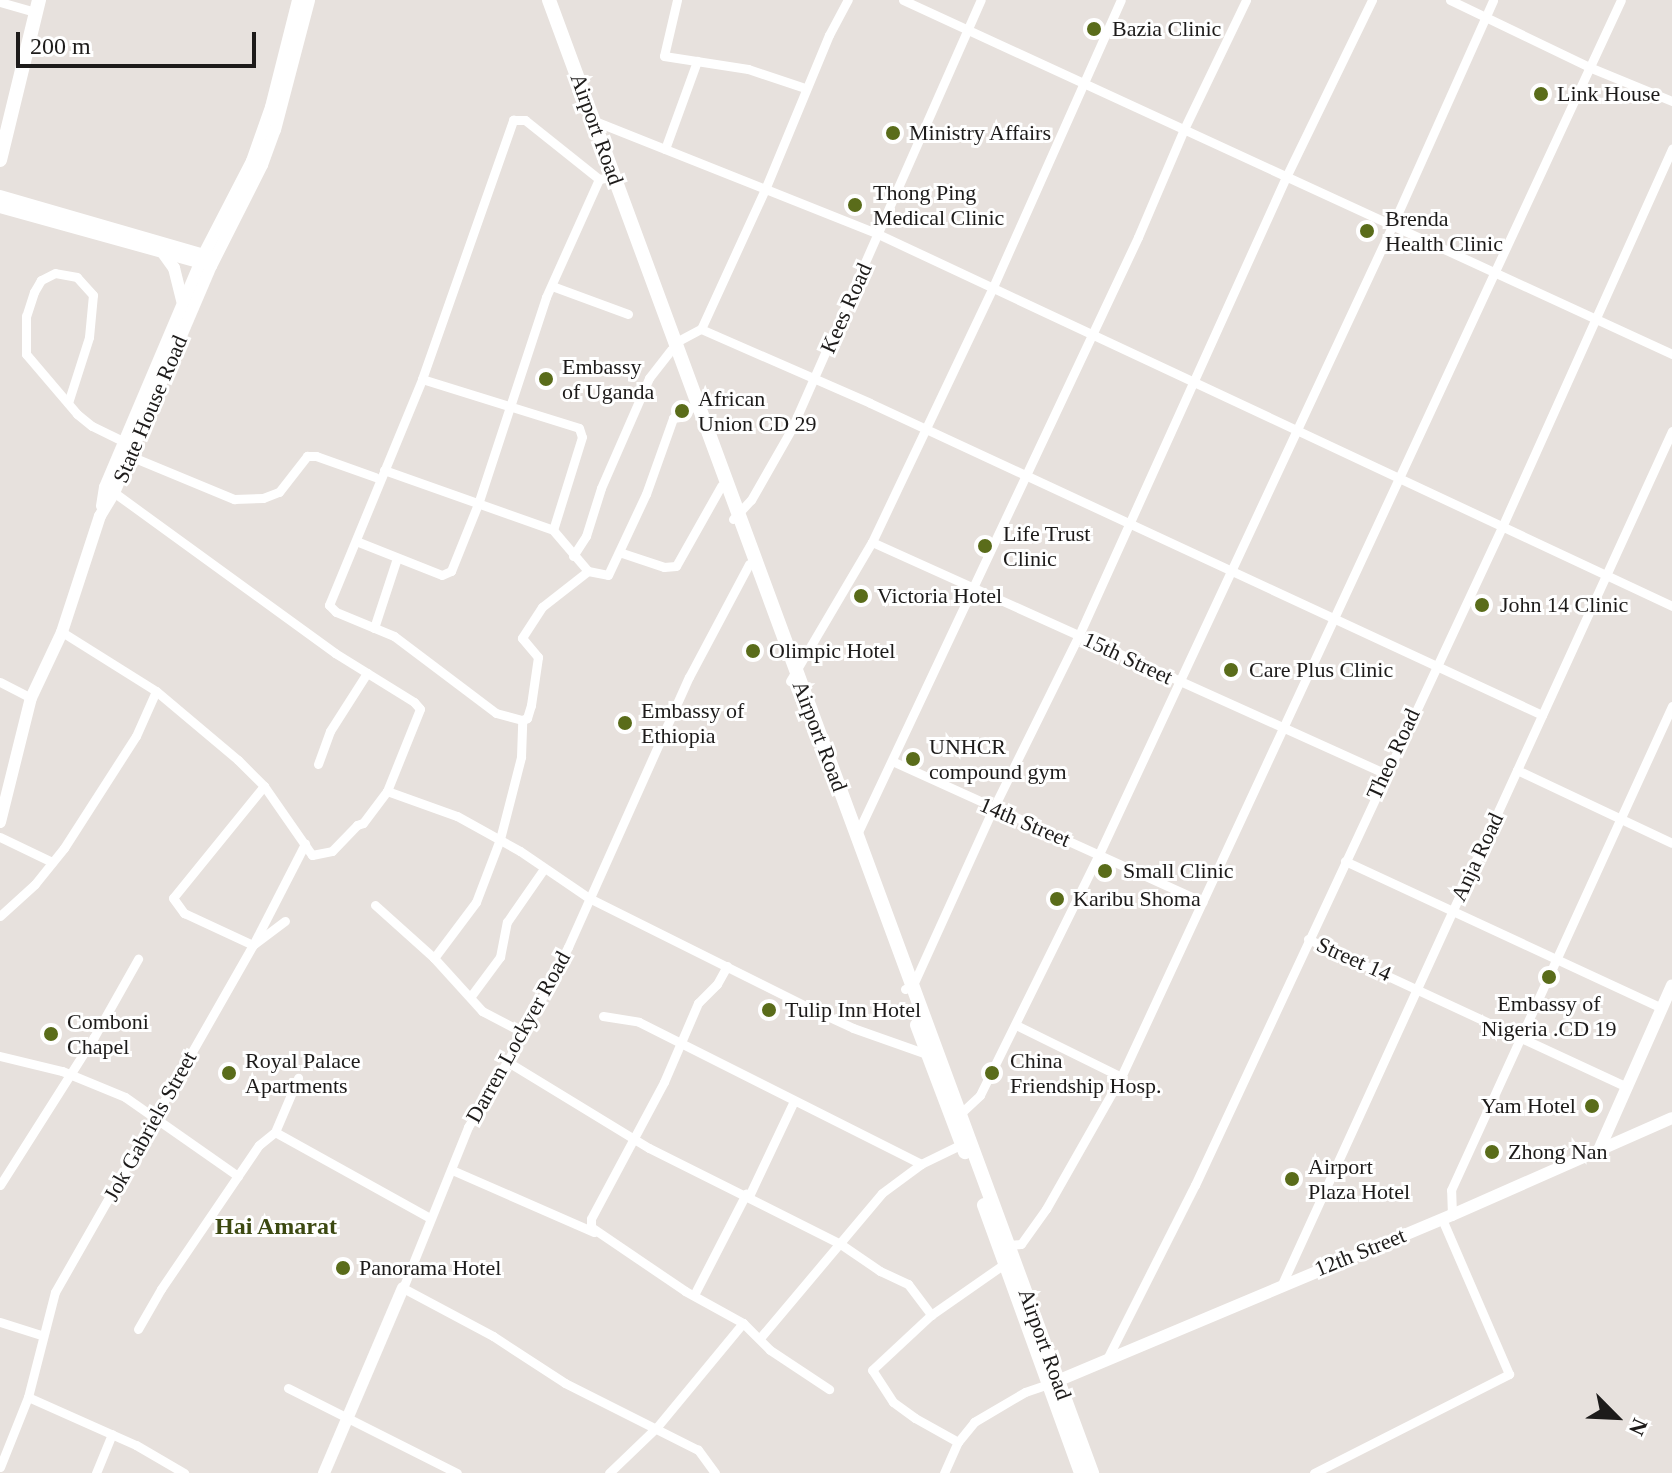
<!DOCTYPE html>
<style>
body{margin:0}
#map{position:relative;width:1672px;height:1473px;overflow:hidden;background:#e7e1dd;font-family:Georgia,serif}
div>[style]{position:absolute}
[style*='--x']{left:calc(var(--x)*1px);top:calc(var(--y)*1px);width:calc(var(--w)*1px);rotate:calc(var(--a)*1deg)}
.street>*{height:9px;margin:-4.5px;padding:0 4.5px;transform-origin:4.5px;border-radius:4.5px;background:#fff}
.secondary>*{height:12px;margin:-6px;padding:0 6px;transform-origin:6px;border-radius:6px;background:#fff}
.primary>*{height:14px;margin:-7px;padding:0 7px;transform-origin:7px;border-radius:7px;background:#fff}
.dots>*{width:22px;height:22px;translate:-50% -50%;box-sizing:border-box;border:4px solid #fff;border-radius:50%}
span{translate:-50% -50%;white-space:nowrap;text-align:center;line-height:1.15;-webkit-text-stroke:6px #fff;paint-order:stroke}
.poi-label{font-size:22px;color:#1d1b1a}
.left{translate:0 -50%;text-align:left}
.right{translate:-100% -50%;text-align:right}
.street-label{font-size:22px;color:#1d1b1a}
.neighbourhood-label{font-size:24px;color:#3c4911;font-weight:700}
.north{position:absolute;left:1576px;top:1377px;width:80px;height:80px;-webkit-text-stroke:6px #fff;paint-order:stroke;rotate:114deg;font-size:22px;font-weight:700;line-height:32px;text-align:center;color:#1d1b1a}
.north::after{content:'';display:block;margin:auto;width:28px;height:36px;background:#1d1b1a;clip-path:polygon(50% 0,100% 100%,50% 72%,0 100%)}
.scale{position:absolute;left:16px;top:32px;width:240px;height:36px;box-sizing:border-box;border:4px solid #1d1b1a;border-top:0;padding-left:10px;font-size:24px;line-height:28px;white-space:nowrap;color:#1d1b1a;-webkit-text-stroke:6px #fff;paint-order:stroke}
</style>
<div id="map">
<div class="street">
<div style="--x:677;--y:0;--w:57;--a:103.1"></div>
<div style="--x:664;--y:56;--w:85;--a:8.8"></div>
<div style="--x:748;--y:69;--w:60;--a:18.4"></div>
<div style="--x:903;--y:0;--w:847;--a:24.72"></div>
<div style="--x:1450;--y:0;--w:154;--a:25.7"></div>
<div style="--x:1589;--y:67;--w:90;--a:22.3"></div>
<div style="--x:0;--y:2;--w:37;--a:16"></div>
<div style="--x:592;--y:120;--w:308;--a:21.7"></div>
<div style="--x:878;--y:234;--w:877;--a:25.1"></div>
<div style="--x:665;--y:149;--w:94;--a:-70"></div>
<div style="--x:552;--y:286;--w:81;--a:20.2"></div>
<div style="--x:701;--y:329;--w:184;--a:23.6"></div>
<div style="--x:870;--y:403;--w:741;--a:24.9"></div>
<div style="--x:678;--y:341;--w:26;--a:-28"></div>
<div style="--x:701;--y:329;--w:156;--a:-65.4"></div>
<div style="--x:766;--y:187;--w:165;--a:-67.5"></div>
<div style="--x:829;--y:35;--w:40;--a:-62"></div>
<div style="--x:422;--y:379;--w:164;--a:17.3"></div>
<div style="--x:579;--y:428;--w:9;--a:72"></div>
<div style="--x:582;--y:437;--w:97;--a:107.3"></div>
<div style="--x:68;--y:403;--w:69;--a:-72.3"></div>
<div style="--x:89;--y:337;--w:42;--a:-84.6"></div>
<div style="--x:93;--y:295;--w:24;--a:-132"></div>
<div style="--x:77;--y:277;--w:22;--a:-170"></div>
<div style="--x:55;--y:273;--w:16;--a:153"></div>
<div style="--x:41;--y:280;--w:14;--a:120"></div>
<div style="--x:34;--y:292;--w:25;--a:108"></div>
<div style="--x:26;--y:316;--w:38;--a:90"></div>
<div style="--x:26;--y:354;--w:79;--a:49.6"></div>
<div style="--x:77;--y:414;--w:19;--a:39"></div>
<div style="--x:92;--y:426;--w:39;--a:26"></div>
<div style="--x:130;--y:456;--w:113;--a:22.5"></div>
<div style="--x:234;--y:499;--w:29;--a:-2"></div>
<div style="--x:263;--y:498;--w:17;--a:-21"></div>
<div style="--x:279;--y:492;--w:46;--a:-52.1"></div>
<div style="--x:307;--y:456;--w:9;--a:0"></div>
<div style="--x:316;--y:456;--w:63;--a:19.6"></div>
<div style="--x:384;--y:470;--w:179;--a:19.5"></div>
<div style="--x:553;--y:530;--w:54;--a:49.5"></div>
<div style="--x:588;--y:571;--w:20;--a:11"></div>
<div style="--x:608;--y:575;--w:89;--a:-64.9"></div>
<div style="--x:646;--y:494;--w:81;--a:-70.4"></div>
<div style="--x:673;--y:418;--w:7;--a:-8"></div>
<div style="--x:680;--y:417;--w:16;--a:-40"></div>
<div style="--x:112;--y:491;--w:276;--a:36"></div>
<div style="--x:335;--y:653;--w:93;--a:31.8"></div>
<div style="--x:414;--y:702;--w:9;--a:49"></div>
<div style="--x:420;--y:709;--w:88;--a:111.9"></div>
<div style="--x:387;--y:791;--w:74;--a:19.7"></div>
<div style="--x:457;--y:816;--w:72;--a:29.1"></div>
<div style="--x:520;--y:851;--w:83;--a:34.3"></div>
<div style="--x:589;--y:898;--w:247;--a:26.5"></div>
<div style="--x:810;--y:1008;--w:47;--a:24.9"></div>
<div style="--x:853;--y:1028;--w:78;--a:19.4"></div>
<div style="--x:733;--y:519;--w:26;--a:-47"></div>
<div style="--x:751;--y:500;--w:81;--a:-60.3"></div>
<div style="--x:791;--y:430;--w:470;--a:-66.2"></div>
<div style="--x:356;--y:541;--w:92;--a:21.6"></div>
<div style="--x:442;--y:575;--w:10;--a:-24"></div>
<div style="--x:451;--y:571;--w:72;--a:-68.1"></div>
<div style="--x:478;--y:504;--w:218;--a:-71.8"></div>
<div style="--x:546;--y:297;--w:129;--a:-65.8"></div>
<div style="--x:872;--y:542;--w:562;--a:24.28"></div>
<div style="--x:622;--y:553;--w:44;--a:18.4"></div>
<div style="--x:664;--y:567;--w:12;--a:-5"></div>
<div style="--x:676;--y:566;--w:92;--a:-60.6"></div>
<div style="--x:573;--y:556;--w:24;--a:-57"></div>
<div style="--x:586;--y:536;--w:50;--a:-72.6"></div>
<div style="--x:601;--y:488;--w:120;--a:-66.4"></div>
<div style="--x:649;--y:378;--w:36;--a:-52"></div>
<div style="--x:588;--y:571;--w:58;--a:142"></div>
<div style="--x:542;--y:607;--w:37;--a:123"></div>
<div style="--x:522;--y:638;--w:25;--a:50"></div>
<div style="--x:538;--y:657;--w:49;--a:98.3"></div>
<div style="--x:531;--y:705;--w:14;--a:107"></div>
<div style="--x:527;--y:718;--w:5;--a:158"></div>
<div style="--x:522;--y:720;--w:27;--a:-165"></div>
<div style="--x:496;--y:713;--w:128;--a:-143"></div>
<div style="--x:394;--y:636;--w:63;--a:-157.5"></div>
<div style="--x:336;--y:612;--w:10;--a:-135"></div>
<div style="--x:329;--y:605;--w:244;--a:-67.6"></div>
<div style="--x:422;--y:379;--w:275;--a:-70.6"></div>
<div style="--x:513;--y:120;--w:12;--a:0"></div>
<div style="--x:525;--y:120;--w:95;--a:38.6"></div>
<div style="--x:599;--y:179;--w:6;--a:-9"></div>
<div style="--x:374;--y:628;--w:74;--a:-71.8"></div>
<div style="--x:62;--y:632;--w:111;--a:32.1"></div>
<div style="--x:156;--y:691;--w:107;--a:40.1"></div>
<div style="--x:238;--y:760;--w:37;--a:45"></div>
<div style="--x:264;--y:786;--w:84;--a:55.2"></div>
<div style="--x:312;--y:855;--w:20;--a:-11"></div>
<div style="--x:332;--y:851;--w:36;--a:-46"></div>
<div style="--x:357;--y:825;--w:6;--a:-18"></div>
<div style="--x:363;--y:823;--w:40;--a:-53"></div>
<div style="--x:790;--y:681;--w:161;--a:-59.5"></div>
<div style="--x:872;--y:542;--w:282;--a:-64.6"></div>
<div style="--x:993;--y:287;--w:314;--a:-66"></div>
<div style="--x:0;--y:682;--w:35;--a:27"></div>
<div style="--x:892;--y:761;--w:341;--a:24.4"></div>
<div style="--x:318;--y:764;--w:35;--a:-70"></div>
<div style="--x:330;--y:731;--w:69;--a:-57.5"></div>
<div style="--x:1517;--y:770;--w:171;--a:25.2"></div>
<div style="--x:264;--y:786;--w:144;--a:129.1"></div>
<div style="--x:173;--y:898;--w:19;--a:54"></div>
<div style="--x:184;--y:913;--w:76;--a:24.9"></div>
<div style="--x:253;--y:945;--w:40;--a:-37"></div>
<div style="--x:857;--y:834;--w:660;--a:-64.79"></div>
<div style="--x:1138;--y:237;--w:117;--a:-66.9"></div>
<div style="--x:1184;--y:129;--w:143;--a:-64.3"></div>
<div style="--x:0;--y:837;--w:58;--a:25.7"></div>
<div style="--x:1345;--y:861;--w:349;--a:24.9"></div>
<div style="--x:375;--y:905;--w:79;--a:41.9"></div>
<div style="--x:434;--y:958;--w:72;--a:47.8"></div>
<div style="--x:482;--y:1011;--w:47;--a:27.6"></div>
<div style="--x:0;--y:916;--w:47;--a:-42.4"></div>
<div style="--x:35;--y:884;--w:46;--a:-51.1"></div>
<div style="--x:64;--y:848;--w:133;--a:-57.3"></div>
<div style="--x:136;--y:736;--w:49;--a:-66"></div>
<div style="--x:1308;--y:939;--w:352;--a:24.9"></div>
<div style="--x:434;--y:958;--w:70;--a:-53.1"></div>
<div style="--x:476;--y:902;--w:67;--a:-69.1"></div>
<div style="--x:500;--y:839;--w:85;--a:-75.6"></div>
<div style="--x:521;--y:757;--w:37;--a:-88"></div>
<div style="--x:727;--y:966;--w:21;--a:119"></div>
<div style="--x:717;--y:984;--w:27;--a:135"></div>
<div style="--x:698;--y:1003;--w:86;--a:113.3"></div>
<div style="--x:664;--y:1082;--w:155;--a:118.1"></div>
<div style="--x:591;--y:1219;--w:8;--a:90"></div>
<div style="--x:591;--y:1227;--w:114;--a:34.2"></div>
<div style="--x:685;--y:1291;--w:66;--a:28.9"></div>
<div style="--x:743;--y:1323;--w:38;--a:45"></div>
<div style="--x:770;--y:1350;--w:71;--a:33.5"></div>
<div style="--x:905;--y:989;--w:9;--a:-27"></div>
<div style="--x:913;--y:985;--w:193;--a:-65.6"></div>
<div style="--x:993;--y:809;--w:194;--a:-63.7"></div>
<div style="--x:1079;--y:635;--w:503;--a:-65.68"></div>
<div style="--x:1286;--y:177;--w:197;--a:-64.1"></div>
<div style="--x:471;--y:996;--w:49;--a:-53.4"></div>
<div style="--x:500;--y:957;--w:36;--a:-79"></div>
<div style="--x:507;--y:922;--w:63;--a:-55.3"></div>
<div style="--x:603;--y:1016;--w:36;--a:9"></div>
<div style="--x:639;--y:1022;--w:316;--a:26.7"></div>
<div style="--x:1016;--y:1025;--w:117;--a:26.3"></div>
<div style="--x:0;--y:1056;--w:64;--a:13.6"></div>
<div style="--x:62;--y:1071;--w:68;--a:22.4"></div>
<div style="--x:125;--y:1097;--w:138;--a:35"></div>
<div style="--x:508;--y:1062;--w:165;--a:31.4"></div>
<div style="--x:649;--y:1148;--w:212;--a:26.6"></div>
<div style="--x:839;--y:1243;--w:50;--a:34.3"></div>
<div style="--x:880;--y:1271;--w:31;--a:25"></div>
<div style="--x:908;--y:1284;--w:39;--a:53"></div>
<div style="--x:961;--y:1113;--w:26;--a:-43"></div>
<div style="--x:980;--y:1095;--w:269;--a:-63.7"></div>
<div style="--x:1099;--y:854;--w:695;--a:-64.98"></div>
<div style="--x:1393;--y:224;--w:245;--a:-65.9"></div>
<div style="--x:275;--y:1132;--w:177;--a:29"></div>
<div style="--x:452;--y:1170;--w:155;--a:23.6"></div>
<div style="--x:0;--y:1185;--w:175;--a:-57.6"></div>
<div style="--x:94;--y:1037;--w:90;--a:-60.6"></div>
<div style="--x:749;--y:1196;--w:105;--a:-64.7"></div>
<div style="--x:1452;--y:1215;--w:25;--a:-92"></div>
<div style="--x:1451;--y:1190;--w:532;--a:-65.46"></div>
<div style="--x:1009;--y:1245;--w:12;--a:-5"></div>
<div style="--x:1021;--y:1244;--w:43;--a:-54.5"></div>
<div style="--x:1046;--y:1209;--w:152;--a:-60.4"></div>
<div style="--x:1121;--y:1077;--w:1187;--a:-65.1"></div>
<div style="--x:1282;--y:1284;--w:938;--a:-65.43"></div>
<div style="--x:694;--y:1295;--w:114;--a:-62.8"></div>
<div style="--x:0;--y:1322;--w:43;--a:17.6"></div>
<div style="--x:138;--y:1329;--w:46;--a:-60.1"></div>
<div style="--x:161;--y:1289;--w:174;--a:-55.8"></div>
<div style="--x:259;--y:1145;--w:21;--a:-39"></div>
<div style="--x:275;--y:1132;--w:59;--a:-66.9"></div>
<div style="--x:760;--y:1338;--w:189;--a:-49.9"></div>
<div style="--x:882;--y:1193;--w:49;--a:-36.6"></div>
<div style="--x:921;--y:1164;--w:46;--a:-26"></div>
<div style="--x:1108;--y:1357;--w:193;--a:-63.2"></div>
<div style="--x:1195;--y:1185;--w:726;--a:-64.99"></div>
<div style="--x:1502;--y:527;--w:415;--a:-65.8"></div>
<div style="--x:288;--y:1388;--w:189;--a:26.7"></div>
<div style="--x:28;--y:1397;--w:118;--a:24"></div>
<div style="--x:136;--y:1445;--w:56;--a:30.3"></div>
<div style="--x:958;--y:1442;--w:49;--a:-150.8"></div>
<div style="--x:915;--y:1418;--w:27;--a:-144"></div>
<div style="--x:893;--y:1402;--w:38;--a:-123"></div>
<div style="--x:872;--y:1370;--w:81;--a:-43"></div>
<div style="--x:931;--y:1315;--w:89;--a:-34.9"></div>
<div style="--x:0;--y:1467;--w:75;--a:-68.2"></div>
<div style="--x:28;--y:1397;--w:108;--a:-75.6"></div>
<div style="--x:55;--y:1292;--w:400;--a:-60.3"></div>
<div style="--x:253;--y:945;--w:114;--a:-62.8"></div>
<div style="--x:96;--y:1473;--w:42;--a:-67.7"></div>
<div style="--x:609;--y:1473;--w:66;--a:-43.8"></div>
<div style="--x:657;--y:1427;--w:135;--a:-50.4"></div>
<div style="--x:715;--y:1473;--w:29;--a:-126"></div>
<div style="--x:698;--y:1450;--w:149;--a:-153.3"></div>
<div style="--x:565;--y:1383;--w:86;--a:-146.9"></div>
<div style="--x:493;--y:1336;--w:102;--a:-151.9"></div>
<div style="--x:403;--y:1288;--w:174;--a:-68"></div>
<div style="--x:468;--y:1127;--w:109;--a:-59.2"></div>
<div style="--x:524;--y:1033;--w:97;--a:-62.9"></div>
<div style="--x:568;--y:947;--w:296;--a:-65.9"></div>
<div style="--x:689;--y:677;--w:128;--a:-62"></div>
<div style="--x:944;--y:1473;--w:34;--a:-66"></div>
<div style="--x:958;--y:1442;--w:26;--a:-51"></div>
<div style="--x:974;--y:1422;--w:59;--a:-30.5"></div>
<div style="--x:1025;--y:1392;--w:24;--a:-19"></div>
<div style="--x:1314;--y:1473;--w:219;--a:-26.9"></div>
<div style="--x:1509;--y:1374;--w:169;--a:-113.4"></div>
</div>
<div class="secondary">
<div style="--x:0;--y:196;--w:216;--a:16.1"></div>
<div style="--x:0;--y:207;--w:213;--a:15.5"></div>
<div style="--x:163;--y:253;--w:19;--a:54"></div>
<div style="--x:174;--y:268;--w:34;--a:76"></div>
<div style="--x:102;--y:506;--w:19;--a:-81"></div>
<div style="--x:105;--y:487;--w:253;--a:-67"></div>
<div style="--x:204;--y:254;--w:105;--a:-62.7"></div>
<div style="--x:252;--y:161;--w:57;--a:-70.6"></div>
<div style="--x:271;--y:107;--w:110;--a:-75.8"></div>
<div style="--x:0;--y:822;--w:128;--a:-76"></div>
<div style="--x:31;--y:698;--w:73;--a:-64.8"></div>
<div style="--x:62;--y:632;--w:122;--a:-71.9"></div>
<div style="--x:100;--y:516;--w:27;--a:-59"></div>
<div style="--x:114;--y:493;--w:247;--a:-66.9"></div>
<div style="--x:211;--y:266;--w:113;--a:-63.2"></div>
<div style="--x:262;--y:165;--w:37;--a:-70"></div>
<div style="--x:275;--y:130;--w:134;--a:-75.3"></div>
<div style="--x:1599;--y:1150;--w:180;--a:-66.1"></div>
<div style="--x:1050;--y:1384;--w:436;--a:-22.8"></div>
<div style="--x:1452;--y:1215;--w:240;--a:-23.8"></div>
<div style="--x:324;--y:1473;--w:201;--a:-66.9"></div>
</div>
<div class="primary">
<div style="--x:549;--y:0;--w:1570;--a:69.76"></div>
<div style="--x:0;--y:160;--w:165;--a:-76.3"></div>
<div style="--x:917;--y:1025;--w:136;--a:69.3"></div>
<div style="--x:984;--y:1205;--w:285;--a:70.1"></div>
</div>
<div class="dots">
<div style="left:1094px;top:29px;background:#5a6c1a"></div>
<div style="left:1541px;top:94px;background:#5a6c1a"></div>
<div style="left:893px;top:133px;background:#5a6c1a"></div>
<div style="left:855px;top:205px;background:#5a6c1a"></div>
<div style="left:1367px;top:231px;background:#5a6c1a"></div>
<div style="left:546px;top:379px;background:#5a6c1a"></div>
<div style="left:682px;top:411px;background:#5a6c1a"></div>
<div style="left:985px;top:546px;background:#5a6c1a"></div>
<div style="left:861px;top:596px;background:#5a6c1a"></div>
<div style="left:1482px;top:605px;background:#5a6c1a"></div>
<div style="left:753px;top:651px;background:#5a6c1a"></div>
<div style="left:1231px;top:670px;background:#5a6c1a"></div>
<div style="left:625px;top:723px;background:#5a6c1a"></div>
<div style="left:913px;top:759px;background:#5a6c1a"></div>
<div style="left:1105px;top:871px;background:#5a6c1a"></div>
<div style="left:1057px;top:899px;background:#5a6c1a"></div>
<div style="left:1549px;top:977px;background:#5a6c1a"></div>
<div style="left:769px;top:1010px;background:#5a6c1a"></div>
<div style="left:51px;top:1034px;background:#5a6c1a"></div>
<div style="left:229px;top:1073px;background:#5a6c1a"></div>
<div style="left:992px;top:1073px;background:#5a6c1a"></div>
<div style="left:1592px;top:1106px;background:#5a6c1a"></div>
<div style="left:1492px;top:1152px;background:#5a6c1a"></div>
<div style="left:1292px;top:1179px;background:#5a6c1a"></div>
<div style="left:343px;top:1268px;background:#5a6c1a"></div>
</div>
<div class="poi-label">
<span class="left" style="left:1112px;top:29px">Bazia Clinic</span>
<span class="left" style="left:1557px;top:94px">Link House</span>
<span class="left" style="left:909px;top:133px">Ministry Affairs</span>
<span class="left" style="left:873px;top:205px">Thong Ping<br>Medical Clinic</span>
<span class="left" style="left:1385px;top:231px">Brenda<br>Health Clinic</span>
<span class="left" style="left:562px;top:379px">Embassy<br>of Uganda</span>
<span class="left" style="left:698px;top:411px">African<br>Union CD 29</span>
<span class="left" style="left:1003px;top:546px">Life Trust<br>Clinic</span>
<span class="left" style="left:877px;top:596px">Victoria Hotel</span>
<span class="left" style="left:1500px;top:605px">John 14 Clinic</span>
<span class="left" style="left:769px;top:651px">Olimpic Hotel</span>
<span class="left" style="left:1249px;top:670px">Care Plus Clinic</span>
<span class="left" style="left:641px;top:723px">Embassy of<br>Ethiopia</span>
<span class="left" style="left:929px;top:759px">UNHCR<br>compound gym</span>
<span class="left" style="left:1123px;top:871px">Small Clinic</span>
<span class="left" style="left:1073px;top:899px">Karibu Shoma</span>
<span style="left:1549px;top:1016px">Embassy of<br>Nigeria .CD 19</span>
<span class="left" style="left:785px;top:1010px">Tulip Inn Hotel</span>
<span class="left" style="left:67px;top:1034px">Comboni<br>Chapel</span>
<span class="left" style="left:245px;top:1073px">Royal Palace<br>Apartments</span>
<span class="left" style="left:1010px;top:1073px">China<br>Friendship Hosp.</span>
<span class="right" style="left:1576px;top:1106px">Yam Hotel</span>
<span class="left" style="left:1508px;top:1152px">Zhong Nan</span>
<span class="left" style="left:1308px;top:1179px">Airport<br>Plaza Hotel</span>
<span class="left" style="left:359px;top:1268px">Panorama Hotel</span>
</div>
<div class="street-label">
<span style="left:597px;top:129px;rotate:70deg">Airport Road</span>
<span style="left:846px;top:308px;rotate:-66deg">Kees Road</span>
<span style="left:150px;top:409px;rotate:-67deg">State House Road</span>
<span style="left:1128px;top:658px;rotate:25deg">15th Street</span>
<span style="left:820px;top:736px;rotate:69deg">Airport Road</span>
<span style="left:1393px;top:754px;rotate:-65deg">Theo Road</span>
<span style="left:1025px;top:822px;rotate:23deg">14th Street</span>
<span style="left:1477px;top:857px;rotate:-65deg">Anja Road</span>
<span style="left:1354px;top:959px;rotate:24deg">Street 14</span>
<span style="left:518px;top:1037px;rotate:-61deg">Darren Lockyer Road</span>
<span style="left:150px;top:1126px;rotate:-61deg">Jok Gabriels Street</span>
<span style="left:1360px;top:1252px;rotate:-22deg">12th Street</span>
<span style="left:1045px;top:1344px;rotate:70deg">Airport Road</span>
</div>
<div class="neighbourhood-label">
<span style="left:276px;top:1227px">Hai Amarat</span>
</div>
<div class="north">N</div>
<div class="scale">200 m</div>
</div>
